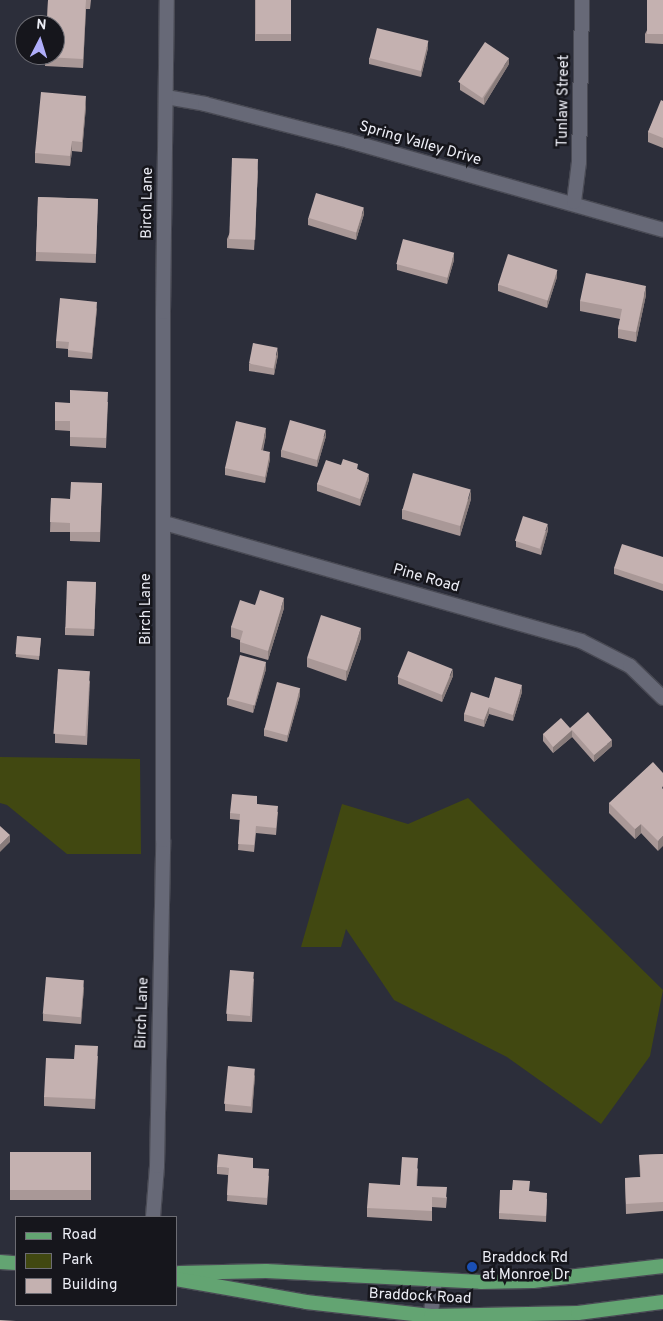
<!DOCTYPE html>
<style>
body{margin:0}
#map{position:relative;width:663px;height:1321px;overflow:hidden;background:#2c2e3a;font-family:Overpass,sans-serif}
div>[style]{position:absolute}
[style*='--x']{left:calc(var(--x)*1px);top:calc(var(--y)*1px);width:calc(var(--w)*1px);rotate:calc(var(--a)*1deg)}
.green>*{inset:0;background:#414811}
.roads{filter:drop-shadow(1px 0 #494a54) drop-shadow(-1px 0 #494a54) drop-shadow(0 1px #494a54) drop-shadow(0 -1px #494a54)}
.minor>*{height:14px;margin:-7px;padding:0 7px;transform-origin:7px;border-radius:7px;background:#676977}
.primary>*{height:14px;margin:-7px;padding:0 7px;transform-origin:7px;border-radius:7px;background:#63a472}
.wall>*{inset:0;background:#a99897;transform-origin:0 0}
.shaded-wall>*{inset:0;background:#897c7b}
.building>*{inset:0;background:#c4b1b0;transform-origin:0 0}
.dots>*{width:14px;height:14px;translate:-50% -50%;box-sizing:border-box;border:2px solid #16161c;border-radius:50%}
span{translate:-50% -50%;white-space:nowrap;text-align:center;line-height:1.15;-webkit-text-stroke:5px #16161c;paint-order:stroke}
.street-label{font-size:15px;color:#edeef6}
.poi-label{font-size:15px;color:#edeef6}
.left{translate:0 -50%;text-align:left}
.legend{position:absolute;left:15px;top:1216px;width:162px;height:90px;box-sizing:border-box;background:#16161c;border:1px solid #6c6c73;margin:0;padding:6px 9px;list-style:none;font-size:15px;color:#edeef6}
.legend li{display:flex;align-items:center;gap:10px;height:25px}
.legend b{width:25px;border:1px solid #6c6c73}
.north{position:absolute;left:15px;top:15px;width:50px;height:50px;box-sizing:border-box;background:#16161c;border:1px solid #6c6c73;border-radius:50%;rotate:5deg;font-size:14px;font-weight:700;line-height:20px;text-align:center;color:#edeef6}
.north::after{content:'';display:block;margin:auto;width:18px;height:22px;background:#b0aefa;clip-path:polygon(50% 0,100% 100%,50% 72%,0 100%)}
</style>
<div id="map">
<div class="green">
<div style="clip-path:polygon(0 757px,140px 759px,141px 854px,67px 854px,7px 805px,0 803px)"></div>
<div style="clip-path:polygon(468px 798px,663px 990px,650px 1056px,601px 1124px,507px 1057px,394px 1000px,346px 929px,341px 947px,301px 947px,342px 804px,408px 824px)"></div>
</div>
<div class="roads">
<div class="minor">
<div style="--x:166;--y:97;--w:40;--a:10"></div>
<div style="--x:205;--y:104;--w:149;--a:14.4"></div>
<div style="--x:349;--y:141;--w:326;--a:15.8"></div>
<div style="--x:574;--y:202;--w:40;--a:-82.9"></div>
<div style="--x:579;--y:162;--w:162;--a:-88.9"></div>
<div style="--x:164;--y:523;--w:433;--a:15.8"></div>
<div style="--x:581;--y:641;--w:55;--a:27"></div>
<div style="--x:630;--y:666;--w:46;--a:44.1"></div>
<div style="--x:153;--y:1217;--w:51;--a:-85.5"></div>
<div style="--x:157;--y:1166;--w:326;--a:-88.9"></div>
<div style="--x:163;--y:840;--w:528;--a:-90"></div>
<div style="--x:163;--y:312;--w:312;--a:-89.3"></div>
<div style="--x:430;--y:1321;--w:41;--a:-83"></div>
</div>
<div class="primary">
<div style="--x:0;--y:1262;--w:16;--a:4"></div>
<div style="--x:179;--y:1273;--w:87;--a:-1.3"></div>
<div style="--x:266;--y:1271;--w:215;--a:2.9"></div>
<div style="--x:481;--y:1282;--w:52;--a:-1.1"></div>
<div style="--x:533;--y:1281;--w:131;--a:-6.6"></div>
<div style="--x:176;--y:1279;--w:132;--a:10"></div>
<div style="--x:306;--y:1302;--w:126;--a:6.4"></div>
<div style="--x:431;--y:1316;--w:147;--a:-1.2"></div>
<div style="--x:578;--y:1313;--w:86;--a:-7.4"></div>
</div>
</div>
<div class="wall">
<div style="clip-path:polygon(48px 0,91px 0,90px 9px,86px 9px,83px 68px,45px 66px)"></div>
<div style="left:255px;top:0;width:36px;height:41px"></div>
<div style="clip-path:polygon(663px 0,663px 44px,645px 43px,645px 34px)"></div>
<div style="clip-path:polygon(428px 48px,421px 77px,369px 64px,369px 58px)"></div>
<div style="clip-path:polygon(509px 64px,484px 105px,460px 90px,460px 83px)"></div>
<div style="clip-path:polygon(663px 101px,663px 148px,648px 142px,648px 132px)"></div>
<div style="clip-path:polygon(86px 106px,82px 152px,72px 151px,70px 166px,35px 163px,35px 153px)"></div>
<div style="clip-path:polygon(258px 169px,254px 250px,227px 248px,227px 239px)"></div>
<div style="left:38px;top:197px;width:60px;height:64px;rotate:2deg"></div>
<div style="clip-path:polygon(364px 214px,356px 240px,308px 225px,308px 218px)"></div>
<div style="clip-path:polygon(454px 260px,447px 284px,397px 270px,397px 264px)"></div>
<div style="clip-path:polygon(557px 277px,547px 308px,498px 291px,498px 284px)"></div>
<div style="clip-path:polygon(646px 295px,636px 342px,618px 338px,618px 329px,620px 319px,580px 311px,580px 301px)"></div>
<div style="clip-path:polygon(97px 308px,92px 359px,68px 357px,68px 349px,56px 348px,56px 341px)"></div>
<div style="clip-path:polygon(278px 355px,274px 375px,249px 371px,249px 364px)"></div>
<div style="clip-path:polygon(108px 402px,106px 448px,70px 446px,70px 431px,55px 430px,55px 421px,70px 403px)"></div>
<div style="clip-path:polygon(266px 435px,263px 451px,270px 459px,265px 483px,225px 475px,225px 468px)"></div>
<div style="clip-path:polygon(326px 436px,317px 467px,281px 457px,281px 450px)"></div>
<div style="clip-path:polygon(341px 465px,358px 469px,369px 480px,360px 506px,317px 491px,317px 484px)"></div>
<div style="clip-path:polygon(102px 483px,100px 542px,70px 541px,70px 532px,50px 532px,51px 498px,70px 499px)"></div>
<div style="clip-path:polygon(471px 499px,460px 536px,402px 519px,402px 509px)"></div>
<div style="clip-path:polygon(548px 530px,541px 555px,516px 547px,516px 541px)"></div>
<div style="clip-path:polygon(663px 557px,663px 591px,614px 574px,614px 568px)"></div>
<div style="clip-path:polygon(96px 582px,94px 636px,65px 635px,65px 628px)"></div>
<div style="clip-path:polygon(255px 605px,284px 608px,268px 660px,240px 652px,240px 640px,231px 637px,231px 627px)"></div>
<div style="clip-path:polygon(41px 638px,39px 660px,16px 657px,16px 654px)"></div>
<div style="clip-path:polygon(361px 638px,346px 681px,307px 667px,307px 658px)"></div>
<div style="clip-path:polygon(266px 669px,253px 713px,227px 705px,227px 698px)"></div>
<div style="clip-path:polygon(453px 676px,442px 702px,398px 684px,398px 677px)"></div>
<div style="clip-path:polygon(90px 680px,87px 745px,55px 743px,55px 734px)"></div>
<div style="clip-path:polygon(522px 692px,513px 721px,489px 714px,484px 727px,464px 721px,464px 714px,489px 698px)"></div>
<div style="clip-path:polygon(300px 695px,287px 742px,264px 736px,264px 729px)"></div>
<div style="clip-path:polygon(570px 728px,612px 746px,594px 762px,572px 737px,553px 753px,543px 741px,543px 734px)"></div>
<div style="clip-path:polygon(663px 773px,658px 851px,641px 833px,635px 839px,609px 813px,609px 803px)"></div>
<div style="clip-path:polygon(257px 804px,278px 812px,276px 835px,256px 833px,254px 852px,238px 850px,240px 820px,230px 819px,230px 813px)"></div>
<div style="clip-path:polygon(254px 978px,252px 1022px,227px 1021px,227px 1014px)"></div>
<div style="clip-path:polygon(84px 987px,81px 1024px,43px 1021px,43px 1014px)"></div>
<div style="clip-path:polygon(98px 1056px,95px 1109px,44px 1106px,44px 1097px,74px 1059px)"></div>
<div style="clip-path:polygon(255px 1075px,252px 1113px,225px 1111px,225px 1104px)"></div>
<div style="left:10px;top:1152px;width:81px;height:48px"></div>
<div style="clip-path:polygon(663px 1154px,663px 1211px,626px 1214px,625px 1178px,640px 1177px,639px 1155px)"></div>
<div style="clip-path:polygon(217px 1167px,253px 1168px,269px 1176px,267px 1205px,227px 1201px,228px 1175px,217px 1174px)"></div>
<div style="clip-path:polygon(418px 1168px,417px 1186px,447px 1197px,446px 1208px,432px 1207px,432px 1221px,367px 1217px,367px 1208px,400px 1185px)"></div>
<div style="clip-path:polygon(529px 1191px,547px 1199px,546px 1222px,499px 1219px,499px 1213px)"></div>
</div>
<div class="shaded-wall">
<div style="clip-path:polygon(86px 0,86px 9px,83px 68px,83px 59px)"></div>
<div style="clip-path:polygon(428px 41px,428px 48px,421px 77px,421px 71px)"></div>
<div style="clip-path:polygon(509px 58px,509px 64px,484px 105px,484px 98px)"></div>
<div style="clip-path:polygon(86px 96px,86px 106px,82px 152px,82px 142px)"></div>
<div style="clip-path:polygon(72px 141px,72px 151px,70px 166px,70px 156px)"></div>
<div style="clip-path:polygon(258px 159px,258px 169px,254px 250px,254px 240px)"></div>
<div style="clip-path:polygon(364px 208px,364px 214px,356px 240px,356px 233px)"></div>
<div style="clip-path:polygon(454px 253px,454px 260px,447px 284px,447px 278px)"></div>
<div style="clip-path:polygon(557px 270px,557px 277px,547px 308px,547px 301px)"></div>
<div style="clip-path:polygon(646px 286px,646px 295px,636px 342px,636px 332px)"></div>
<div style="clip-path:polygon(97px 302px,97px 308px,92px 359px,92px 353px)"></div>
<div style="clip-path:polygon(278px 348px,278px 355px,274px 375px,274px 368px)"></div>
<div style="clip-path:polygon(266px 428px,266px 435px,261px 457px,261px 450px)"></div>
<div style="clip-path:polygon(326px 430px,326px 436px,317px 467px,317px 461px)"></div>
<div style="clip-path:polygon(270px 452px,270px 459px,265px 483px,265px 477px)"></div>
<div style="clip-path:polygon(369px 474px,369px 480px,360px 506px,360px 499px)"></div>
<div style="clip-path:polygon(471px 490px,471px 499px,460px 536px,460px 526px)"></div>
<div style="clip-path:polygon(548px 524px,548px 530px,541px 555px,541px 548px)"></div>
<div style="clip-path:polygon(284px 598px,284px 608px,268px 660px,268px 651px)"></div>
<div style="clip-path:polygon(361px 628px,361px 638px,346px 681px,346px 671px)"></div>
<div style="clip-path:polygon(266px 662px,266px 669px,253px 713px,253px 706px)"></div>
<div style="clip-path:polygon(453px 669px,453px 676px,442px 702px,442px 695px)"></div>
<div style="clip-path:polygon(522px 685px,522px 692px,513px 721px,513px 715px)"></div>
<div style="clip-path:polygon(300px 688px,300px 695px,287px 742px,287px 736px)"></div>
<div style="clip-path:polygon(489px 707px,489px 714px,484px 727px,484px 720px)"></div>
<div style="clip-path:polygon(572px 730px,572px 737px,553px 753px,553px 747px)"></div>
<div style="clip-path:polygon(612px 740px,612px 746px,594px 762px,594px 755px)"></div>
<div style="clip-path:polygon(641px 824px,641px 833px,635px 839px,635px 829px)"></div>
<div style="clip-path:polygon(10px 835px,10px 842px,0 852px,0 845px)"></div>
<div style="clip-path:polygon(663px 836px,663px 846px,658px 851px,658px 841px)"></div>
<div style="clip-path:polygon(84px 980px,84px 987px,81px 1024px,81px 1017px)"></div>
<div style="clip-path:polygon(255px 1069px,255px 1075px,252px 1113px,252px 1106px)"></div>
</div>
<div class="building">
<div style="clip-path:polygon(48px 0,86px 0,83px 59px,45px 57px,46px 55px,55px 55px,55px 25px,47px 25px)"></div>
<div style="left:256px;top:0;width:35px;height:34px"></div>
<div style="left:647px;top:0;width:16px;height:34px"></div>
<div style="left:377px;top:28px;width:53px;height:31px;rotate:14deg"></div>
<div style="left:485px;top:42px;width:29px;height:48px;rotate:34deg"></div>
<div style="clip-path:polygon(41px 92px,86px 96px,82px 142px,72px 141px,70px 156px,35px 153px)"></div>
<div style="clip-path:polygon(661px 100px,663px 101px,663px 138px,648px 132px)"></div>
<div style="left:232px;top:158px;width:26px;height:81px;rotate:2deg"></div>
<div style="left:316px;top:193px;width:50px;height:26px;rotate:17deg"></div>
<div style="left:38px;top:197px;width:60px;height:55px;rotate:2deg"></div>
<div style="left:403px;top:239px;width:53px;height:26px;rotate:15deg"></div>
<div style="left:508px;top:254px;width:52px;height:32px;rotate:18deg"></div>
<div style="clip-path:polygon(586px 273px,646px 286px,636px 332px,618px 329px,622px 309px,580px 301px)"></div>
<div style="clip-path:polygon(60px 298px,97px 302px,92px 353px,68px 350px,69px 342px,56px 341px)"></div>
<div style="left:253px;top:343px;width:25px;height:21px;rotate:11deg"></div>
<div style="clip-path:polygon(70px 390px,108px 392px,106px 438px,70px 437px,70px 421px,55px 421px,55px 402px,70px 403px)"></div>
<div style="left:290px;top:420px;width:37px;height:31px;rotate:16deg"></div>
<div style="clip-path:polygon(236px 421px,266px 428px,261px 450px,270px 452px,265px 477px,225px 468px)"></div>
<div style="clip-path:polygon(343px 459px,358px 464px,357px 469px,369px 474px,360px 499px,317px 484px,326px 460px,341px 465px)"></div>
<div style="left:413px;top:473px;width:60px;height:38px;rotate:16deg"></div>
<div style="clip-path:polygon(71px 482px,102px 483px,100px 532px,70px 532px,70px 523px,50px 522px,51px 498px,70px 499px)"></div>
<div style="left:523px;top:516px;width:26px;height:26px;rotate:18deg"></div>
<div style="clip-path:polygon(622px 544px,663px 557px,663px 584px,614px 568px)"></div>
<div style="left:67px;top:581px;width:29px;height:47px;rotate:2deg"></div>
<div style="clip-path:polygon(260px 590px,284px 598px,268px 651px,240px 642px,243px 631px,231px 627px,240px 600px,255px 605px)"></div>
<div style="left:321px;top:615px;width:42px;height:45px;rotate:18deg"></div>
<div style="left:17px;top:636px;width:24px;height:18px;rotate:5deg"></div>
<div style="left:408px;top:651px;width:48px;height:28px;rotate:22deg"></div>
<div style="left:240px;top:655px;width:27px;height:45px;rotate:15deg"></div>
<div style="left:58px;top:669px;width:32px;height:65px;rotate:4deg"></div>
<div style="clip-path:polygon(495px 677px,522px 685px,513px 715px,489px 707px,484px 720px,464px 714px,471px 692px,489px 698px)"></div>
<div style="left:277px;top:682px;width:24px;height:49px;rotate:15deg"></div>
<div style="clip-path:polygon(588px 712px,612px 740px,594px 755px,572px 730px,553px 747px,543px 734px,561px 718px,570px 728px)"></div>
<div style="clip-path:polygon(653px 762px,663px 773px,663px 786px,662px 788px,663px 789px,663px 836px,658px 841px,641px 824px,635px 829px,609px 803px)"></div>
<div style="clip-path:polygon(232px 794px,257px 796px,257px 804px,278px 806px,276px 828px,256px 826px,254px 845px,238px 844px,240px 814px,230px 813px)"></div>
<div style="clip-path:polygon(0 826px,10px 835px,0 845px)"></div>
<div style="left:230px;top:970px;width:24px;height:44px;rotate:5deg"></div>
<div style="left:46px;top:977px;width:38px;height:37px;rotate:5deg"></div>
<div style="clip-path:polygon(75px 1045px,98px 1046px,95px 1099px,44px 1097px,46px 1058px,74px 1059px)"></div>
<div style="left:228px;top:1066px;width:27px;height:38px;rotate:6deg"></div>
<div style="left:10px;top:1152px;width:81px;height:38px"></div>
<div style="clip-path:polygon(218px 1154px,253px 1158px,253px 1168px,269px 1169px,267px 1198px,227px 1195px,229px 1168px,217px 1167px)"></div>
<div style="clip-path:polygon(663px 1154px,663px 1202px,626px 1204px,625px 1178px,641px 1177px,639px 1155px)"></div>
<div style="clip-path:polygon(402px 1157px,418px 1158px,416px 1186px,447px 1187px,446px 1198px,432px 1197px,432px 1211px,367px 1208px,369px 1183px,400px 1185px)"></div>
<div style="clip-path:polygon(513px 1180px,530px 1181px,529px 1191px,547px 1193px,546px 1216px,499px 1213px,500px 1190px,512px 1190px)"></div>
<div style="clip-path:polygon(0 1320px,16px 1321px,0 1321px)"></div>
</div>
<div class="dots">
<div style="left:472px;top:1267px;background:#1a4fb4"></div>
</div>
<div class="street-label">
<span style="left:564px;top:101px;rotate:-89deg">Tunlaw Street</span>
<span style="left:420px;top:144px;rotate:16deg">Spring Valley Drive</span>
<span style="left:148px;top:203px;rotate:-89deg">Birch Lane</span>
<span style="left:426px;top:579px;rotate:16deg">Pine Road</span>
<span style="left:147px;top:609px;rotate:-90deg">Birch Lane</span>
<span style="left:143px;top:1013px;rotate:-88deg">Birch Lane</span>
<span style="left:420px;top:1297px;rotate:3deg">Braddock Road</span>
</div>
<div class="poi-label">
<span class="left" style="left:482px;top:1267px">Braddock Rd<br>at Monroe Dr</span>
</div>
<ul class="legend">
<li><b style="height:6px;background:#63a472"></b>Road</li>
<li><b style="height:14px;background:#414811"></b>Park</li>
<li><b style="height:14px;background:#c4b1b0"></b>Building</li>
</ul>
<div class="north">N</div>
</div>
